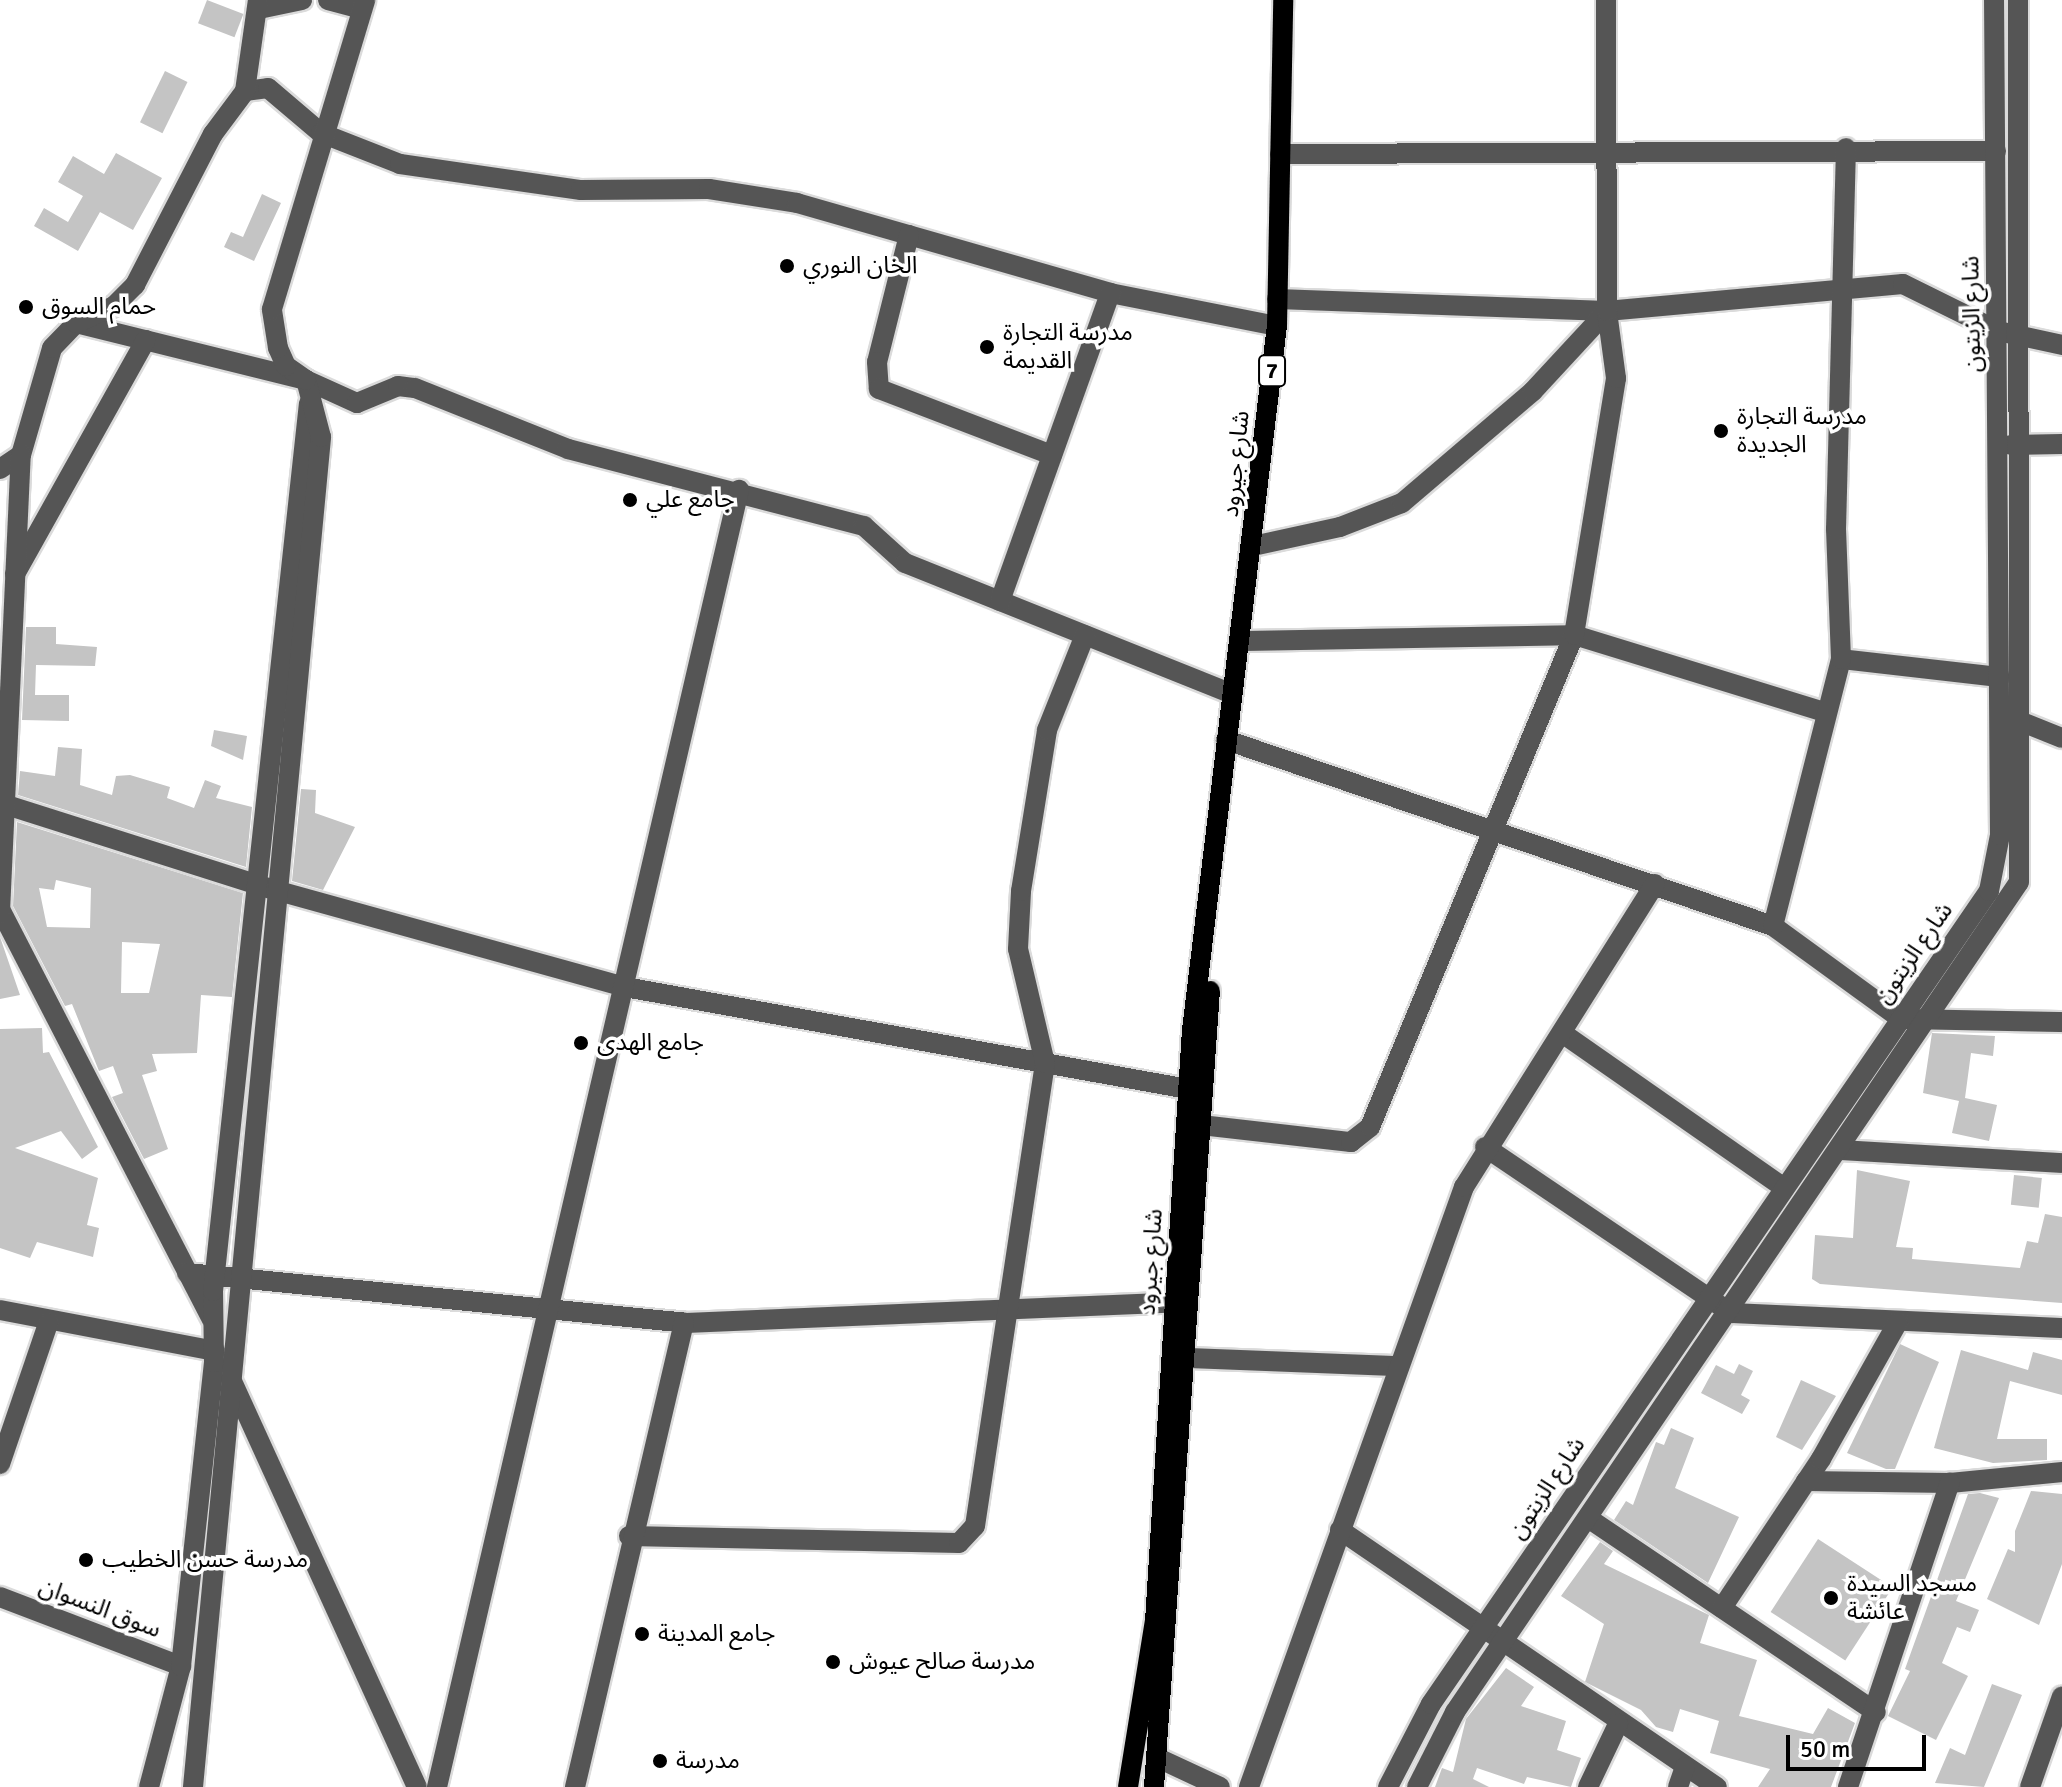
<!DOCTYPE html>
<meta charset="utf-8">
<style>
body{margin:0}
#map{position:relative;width:2062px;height:1787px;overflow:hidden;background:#fff;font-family:Signika,"Noto Sans Arabic",sans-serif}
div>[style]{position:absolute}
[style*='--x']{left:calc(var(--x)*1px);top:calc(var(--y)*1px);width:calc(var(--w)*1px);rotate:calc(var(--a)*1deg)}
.building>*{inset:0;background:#c4c4c4;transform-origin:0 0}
.roads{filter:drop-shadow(2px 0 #dbdbdb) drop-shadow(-2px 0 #dbdbdb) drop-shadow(0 2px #dbdbdb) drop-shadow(0 -2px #dbdbdb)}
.minor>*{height:20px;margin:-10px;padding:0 10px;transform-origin:10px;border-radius:10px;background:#555}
.major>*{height:20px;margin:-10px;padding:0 10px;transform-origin:10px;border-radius:10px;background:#000}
.dots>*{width:22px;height:22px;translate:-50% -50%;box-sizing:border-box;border:4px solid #fff;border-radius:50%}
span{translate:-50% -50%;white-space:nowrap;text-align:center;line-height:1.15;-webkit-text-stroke:7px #fff;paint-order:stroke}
.shield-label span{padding:2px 6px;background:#fff;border:2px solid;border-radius:6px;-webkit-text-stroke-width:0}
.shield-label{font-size:22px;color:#000;font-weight:700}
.poi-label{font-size:24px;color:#000}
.left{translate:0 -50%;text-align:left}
.street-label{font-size:24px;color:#000}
.scale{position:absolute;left:1786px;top:1735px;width:140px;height:36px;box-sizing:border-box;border:4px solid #000;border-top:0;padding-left:10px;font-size:24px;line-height:28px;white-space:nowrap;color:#000;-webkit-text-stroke:6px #fff;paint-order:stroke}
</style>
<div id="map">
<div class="building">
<div style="left:207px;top:0;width:39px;height:25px;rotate:21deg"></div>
<div style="left:165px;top:71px;width:25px;height:57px;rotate:26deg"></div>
<div style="clip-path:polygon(116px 153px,162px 178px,133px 230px,100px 212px,78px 251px,34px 226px,44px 208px,68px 222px,83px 196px,58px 182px,73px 156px,104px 174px)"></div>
<div style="clip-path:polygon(262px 194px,281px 203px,254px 261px,224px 247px,231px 232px,243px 237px)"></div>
<div style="clip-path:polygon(26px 627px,56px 627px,56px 644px,97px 647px,95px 666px,36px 665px,35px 695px,69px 695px,69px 721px,22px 720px)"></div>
<div style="clip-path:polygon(214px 730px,247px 736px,243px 760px,211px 746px)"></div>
<div style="clip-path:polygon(58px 747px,82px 749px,80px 785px,112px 795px,116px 776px,130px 775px,170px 787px,167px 798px,194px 808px,205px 780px,221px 786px,216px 798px,252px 807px,246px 867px,18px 795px,20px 771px,55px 776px)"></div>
<div style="clip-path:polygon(301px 789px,316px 790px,315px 813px,355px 827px,323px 890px,292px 881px)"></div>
<div style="clip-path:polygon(evenodd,17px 822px,243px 893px,232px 997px,201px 995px,197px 1053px,152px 1054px,157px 1071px,142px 1075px,168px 1149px,144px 1159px,112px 1097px,123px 1093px,113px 1066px,99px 1071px,72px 1004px,65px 1006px,13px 906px,17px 822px,56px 880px,91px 888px,90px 928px,47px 927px,39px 888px,54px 890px,56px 880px,17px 822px,122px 942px,160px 944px,149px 993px,121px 993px,122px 942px)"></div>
<div style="clip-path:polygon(0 937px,20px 995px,0 999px)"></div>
<div style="clip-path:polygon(42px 1028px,43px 1053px,49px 1052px,98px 1147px,82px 1159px,61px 1131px,15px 1148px,98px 1178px,87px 1225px,99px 1228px,93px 1257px,37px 1242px,30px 1258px,0 1248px,0 1029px)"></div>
<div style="clip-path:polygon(1932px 1033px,1995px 1036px,1993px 1056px,1971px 1053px,1965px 1098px,1997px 1105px,1989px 1141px,1952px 1133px,1959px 1101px,1923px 1093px)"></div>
<div style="clip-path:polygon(1857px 1170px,1910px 1181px,1896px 1247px,1913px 1248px,1912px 1259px,2020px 1268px,2027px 1241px,2038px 1243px,2045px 1214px,2062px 1217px,2062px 1303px,1820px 1284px,1812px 1279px,1815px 1235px,1853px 1238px)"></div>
<div style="left:2014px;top:1175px;width:28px;height:30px;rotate:6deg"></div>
<div style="clip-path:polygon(1900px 1344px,1939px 1362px,1895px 1469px,1886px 1469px,1847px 1453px)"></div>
<div style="clip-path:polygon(1961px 1350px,2028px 1370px,2033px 1352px,2062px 1360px,2062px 1395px,2010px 1381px,1997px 1439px,2047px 1439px,2047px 1460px,1993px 1463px,1934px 1448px)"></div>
<div style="clip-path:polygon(1739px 1364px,1753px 1371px,1741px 1395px,1750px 1400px,1742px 1414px,1701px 1393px,1716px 1365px,1734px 1374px)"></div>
<div style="clip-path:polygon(1801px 1380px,1836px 1396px,1802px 1450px,1776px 1437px)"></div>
<div style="clip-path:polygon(1671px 1428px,1694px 1438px,1675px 1488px,1739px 1517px,1708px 1583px,1614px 1520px,1626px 1501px,1633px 1505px,1656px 1442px,1664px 1445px)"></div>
<div style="clip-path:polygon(2031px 1491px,2062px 1494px,2062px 1564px,2039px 1625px,1987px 1599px,2008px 1549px,2015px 1552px,2015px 1531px)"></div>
<div style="clip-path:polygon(1980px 1493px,1999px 1498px,1956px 1601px,1979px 1610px,1970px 1632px,1957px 1627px,1942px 1663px,1968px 1676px,1936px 1740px,1888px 1716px,1910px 1671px,1905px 1669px,1968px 1494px)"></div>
<div style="left:1818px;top:1539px;width:89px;height:87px;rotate:33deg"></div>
<div style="clip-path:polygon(1600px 1542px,1613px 1551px,1604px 1564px,1709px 1615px,1700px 1643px,1757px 1660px,1739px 1716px,1813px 1734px,1828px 1708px,1855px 1723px,1831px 1787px,1758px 1787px,1770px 1769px,1710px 1753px,1719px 1721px,1680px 1709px,1673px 1732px,1656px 1727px,1641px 1710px,1585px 1682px,1604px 1624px,1561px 1596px)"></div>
<div style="clip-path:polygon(1506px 1668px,1534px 1687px,1521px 1706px,1566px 1721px,1557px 1750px,1581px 1758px,1571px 1787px,1527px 1777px,1524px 1784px,1477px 1768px,1473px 1779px,1489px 1787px,1435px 1787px,1442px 1768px,1453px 1772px,1466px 1719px)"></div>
<div style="clip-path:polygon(1992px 1684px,2022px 1695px,1984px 1787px,1935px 1783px,1950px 1748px,1965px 1755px)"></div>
</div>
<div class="roads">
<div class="minor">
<div style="--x:328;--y:0;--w:35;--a:15"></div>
<div style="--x:259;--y:9;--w:44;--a:-11.8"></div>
<div style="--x:245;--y:91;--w:23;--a:-7"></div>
<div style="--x:268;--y:88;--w:70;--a:40.3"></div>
<div style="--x:321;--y:133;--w:85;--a:21.4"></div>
<div style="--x:400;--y:164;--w:183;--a:8.2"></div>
<div style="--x:581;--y:190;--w:128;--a:-0.4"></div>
<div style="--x:709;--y:189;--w:89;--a:9"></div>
<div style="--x:797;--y:203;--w:326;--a:16"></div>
<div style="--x:1110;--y:293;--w:170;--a:11.2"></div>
<div style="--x:1280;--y:154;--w:716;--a:-0.24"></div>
<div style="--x:909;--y:235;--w:131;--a:104.1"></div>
<div style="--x:877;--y:362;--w:27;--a:86"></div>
<div style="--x:879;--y:389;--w:185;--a:20.9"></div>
<div style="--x:1277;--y:299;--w:330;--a:2.1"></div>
<div style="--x:1607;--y:311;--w:297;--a:-5.2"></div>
<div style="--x:1903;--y:284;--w:106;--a:26.3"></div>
<div style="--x:1998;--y:331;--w:66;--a:12.3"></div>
<div style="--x:76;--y:323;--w:237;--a:13.9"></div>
<div style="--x:306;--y:380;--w:56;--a:24.3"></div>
<div style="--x:357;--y:403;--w:44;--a:-22.5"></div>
<div style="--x:398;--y:386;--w:17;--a:7"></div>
<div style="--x:415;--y:388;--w:165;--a:21.7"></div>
<div style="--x:568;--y:449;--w:306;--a:14.6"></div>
<div style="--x:864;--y:526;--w:55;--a:42.1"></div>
<div style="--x:905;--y:563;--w:352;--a:21.8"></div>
<div style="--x:2011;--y:445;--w:51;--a:-1.1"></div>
<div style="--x:0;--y:469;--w:25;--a:-34"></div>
<div style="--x:21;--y:455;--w:111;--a:-73.8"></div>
<div style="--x:52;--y:348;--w:35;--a:-46"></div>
<div style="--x:76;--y:323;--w:42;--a:-24.1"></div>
<div style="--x:114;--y:306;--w:30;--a:-45"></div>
<div style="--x:135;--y:285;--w:170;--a:-62.7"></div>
<div style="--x:213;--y:134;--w:54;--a:-53.3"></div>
<div style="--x:245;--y:91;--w:92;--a:-81.9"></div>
<div style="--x:1253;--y:546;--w:89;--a:-12.3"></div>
<div style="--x:1340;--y:527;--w:66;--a:-21.2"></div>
<div style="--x:1402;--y:503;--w:172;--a:-40.5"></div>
<div style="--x:1533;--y:391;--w:109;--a:-47.2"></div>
<div style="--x:15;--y:574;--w:268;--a:-60.8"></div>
<div style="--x:1000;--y:601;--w:327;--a:-70.3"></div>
<div style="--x:1240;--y:641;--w:334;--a:-1"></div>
<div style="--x:1574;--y:635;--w:263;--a:17.1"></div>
<div style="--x:1841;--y:659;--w:160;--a:6.5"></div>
<div style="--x:2022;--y:722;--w:43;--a:21.8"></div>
<div style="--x:1226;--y:740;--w:578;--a:18.78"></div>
<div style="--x:1773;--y:926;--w:158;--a:36"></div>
<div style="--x:1901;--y:1019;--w:161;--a:1.1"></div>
<div style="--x:0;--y:803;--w:288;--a:17.6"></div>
<div style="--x:275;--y:890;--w:363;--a:15.5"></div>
<div style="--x:625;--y:987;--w:572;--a:10.27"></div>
<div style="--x:1;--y:911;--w:459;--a:62.7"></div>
<div style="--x:0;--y:912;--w:457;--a:-87.4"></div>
<div style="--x:1773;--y:926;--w:276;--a:-75.7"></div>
<div style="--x:1841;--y:659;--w:130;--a:-92.2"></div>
<div style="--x:1836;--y:529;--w:381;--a:-88.5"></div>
<div style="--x:1565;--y:1035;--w:266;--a:34.9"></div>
<div style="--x:1201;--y:1125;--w:151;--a:6.5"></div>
<div style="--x:1351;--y:1142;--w:24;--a:-38"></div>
<div style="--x:1370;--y:1127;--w:533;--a:-67.48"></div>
<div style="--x:1574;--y:635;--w:260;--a:-80.7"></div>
<div style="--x:1616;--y:378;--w:68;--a:-97.7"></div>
<div style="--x:1607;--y:311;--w:311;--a:-90.2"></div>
<div style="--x:1485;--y:1147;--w:297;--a:34"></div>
<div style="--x:1731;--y:1313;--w:331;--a:2.6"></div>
<div style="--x:1842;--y:1150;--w:220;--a:3.4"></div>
<div style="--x:187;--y:1273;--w:500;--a:5.7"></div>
<div style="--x:684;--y:1323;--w:491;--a:-2.4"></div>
<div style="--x:0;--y:1310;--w:219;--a:10.8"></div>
<div style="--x:1186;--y:1358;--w:211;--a:2.2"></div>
<div style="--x:231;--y:1379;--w:448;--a:65.5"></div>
<div style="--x:0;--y:1464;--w:148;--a:-71.1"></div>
<div style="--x:1806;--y:1481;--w:144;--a:0.8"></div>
<div style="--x:1950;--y:1483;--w:113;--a:-5.6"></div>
<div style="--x:1588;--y:1518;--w:347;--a:34"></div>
<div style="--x:1340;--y:1530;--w:456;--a:34.3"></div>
<div style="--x:629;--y:1536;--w:330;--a:1.2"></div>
<div style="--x:959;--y:1543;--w:23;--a:-47"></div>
<div style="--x:975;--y:1526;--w:468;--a:-81.4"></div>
<div style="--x:1045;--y:1063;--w:117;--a:-103.3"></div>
<div style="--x:1018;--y:949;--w:58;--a:-87"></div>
<div style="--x:1021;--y:891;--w:163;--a:-80.8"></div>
<div style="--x:1047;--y:730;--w:102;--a:-68.2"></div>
<div style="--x:0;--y:1597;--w:194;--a:20.9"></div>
<div style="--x:1722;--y:1608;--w:179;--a:-56.4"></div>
<div style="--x:1821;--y:1459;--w:157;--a:-60.7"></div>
<div style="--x:1160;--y:1759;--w:66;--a:25"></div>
<div style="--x:149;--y:1787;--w:125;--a:-75.2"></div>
<div style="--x:181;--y:1666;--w:306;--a:-83.8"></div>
<div style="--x:214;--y:1362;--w:71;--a:-90.8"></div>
<div style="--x:213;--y:1291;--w:893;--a:-83.83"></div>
<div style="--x:193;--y:1787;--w:1356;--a:-84.58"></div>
<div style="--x:321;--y:437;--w:59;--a:-104.7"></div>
<div style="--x:306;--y:380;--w:24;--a:-145"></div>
<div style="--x:286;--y:366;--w:20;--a:-114"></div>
<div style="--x:278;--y:348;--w:39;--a:-99"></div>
<div style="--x:272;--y:309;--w:323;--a:-73.2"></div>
<div style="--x:437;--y:1787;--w:1332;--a:-76.89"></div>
<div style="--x:575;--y:1787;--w:477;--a:-76.8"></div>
<div style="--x:1249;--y:1787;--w:637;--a:-70.29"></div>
<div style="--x:1464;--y:1187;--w:358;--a:-57.8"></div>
<div style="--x:1388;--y:1787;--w:93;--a:-62.6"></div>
<div style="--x:1431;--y:1704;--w:986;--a:-55.54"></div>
<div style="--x:1989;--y:891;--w:57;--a:-78.9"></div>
<div style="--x:2000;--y:835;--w:835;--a:-90.41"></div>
<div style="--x:1417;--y:1787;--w:84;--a:-63.1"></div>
<div style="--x:1455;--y:1712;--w:1003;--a:-55.8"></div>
<div style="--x:2019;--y:882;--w:882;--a:-90.06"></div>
<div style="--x:1588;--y:1787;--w:70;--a:-64.5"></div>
<div style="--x:1678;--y:1787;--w:21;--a:-71"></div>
<div style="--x:1848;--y:1787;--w:321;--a:-71.5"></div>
<div style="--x:2030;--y:1787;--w:96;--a:-70.6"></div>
</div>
<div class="major">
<div style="--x:1128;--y:1787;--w:168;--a:-80.8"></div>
<div style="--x:1155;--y:1621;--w:592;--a:-86.42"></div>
<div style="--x:1192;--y:1030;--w:709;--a:-83.12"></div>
<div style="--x:1277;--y:326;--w:326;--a:-88.9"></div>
<div style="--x:1154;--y:1787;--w:798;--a:-85.98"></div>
</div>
</div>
<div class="dots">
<div style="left:787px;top:266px;background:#000"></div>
<div style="left:26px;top:307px;background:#000"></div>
<div style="left:987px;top:347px;background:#000"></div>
<div style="left:1721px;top:431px;background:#000"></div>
<div style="left:630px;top:500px;background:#000"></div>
<div style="left:581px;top:1043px;background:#000"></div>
<div style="left:86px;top:1560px;background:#000"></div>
<div style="left:1831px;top:1598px;background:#000"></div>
<div style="left:642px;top:1634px;background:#000"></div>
<div style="left:833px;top:1662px;background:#000"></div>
<div style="left:660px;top:1761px;background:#000"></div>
</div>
<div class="shield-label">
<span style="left:1272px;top:371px">7</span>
</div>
<div class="poi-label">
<span class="left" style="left:803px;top:266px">الخان النوري</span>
<span class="left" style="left:42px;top:307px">حمام السوق</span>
<span class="left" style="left:1003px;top:347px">مدرسة التجارة<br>القديمة</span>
<span class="left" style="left:1737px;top:431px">مدرسة التجارة<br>الجديدة</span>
<span class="left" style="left:646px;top:500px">جامع علي</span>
<span class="left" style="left:597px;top:1043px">جامع الهدى</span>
<span class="left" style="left:102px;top:1560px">مدرسة حسن الخطيب</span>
<span class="left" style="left:1847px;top:1598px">مسجد السيدة<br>عائشة</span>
<span class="left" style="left:658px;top:1634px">جامع المدينة</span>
<span class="left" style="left:849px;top:1662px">مدرسة صالح عيوش</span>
<span class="left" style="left:676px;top:1761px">مدرسة</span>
</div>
<div class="street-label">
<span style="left:1972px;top:314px;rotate:-91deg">شارع الزيتون</span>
<span style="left:1236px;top:464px;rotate:-84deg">شارع جيرود</span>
<span style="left:1914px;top:953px;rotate:-55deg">شارع الزيتون</span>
<span style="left:1151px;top:1262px;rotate:-86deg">شارع جيرود</span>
<span style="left:1547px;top:1488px;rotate:-56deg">شارع الزيتون</span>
<span style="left:100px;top:1608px;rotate:21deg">سوق النسوان</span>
</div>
<div class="scale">50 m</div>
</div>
